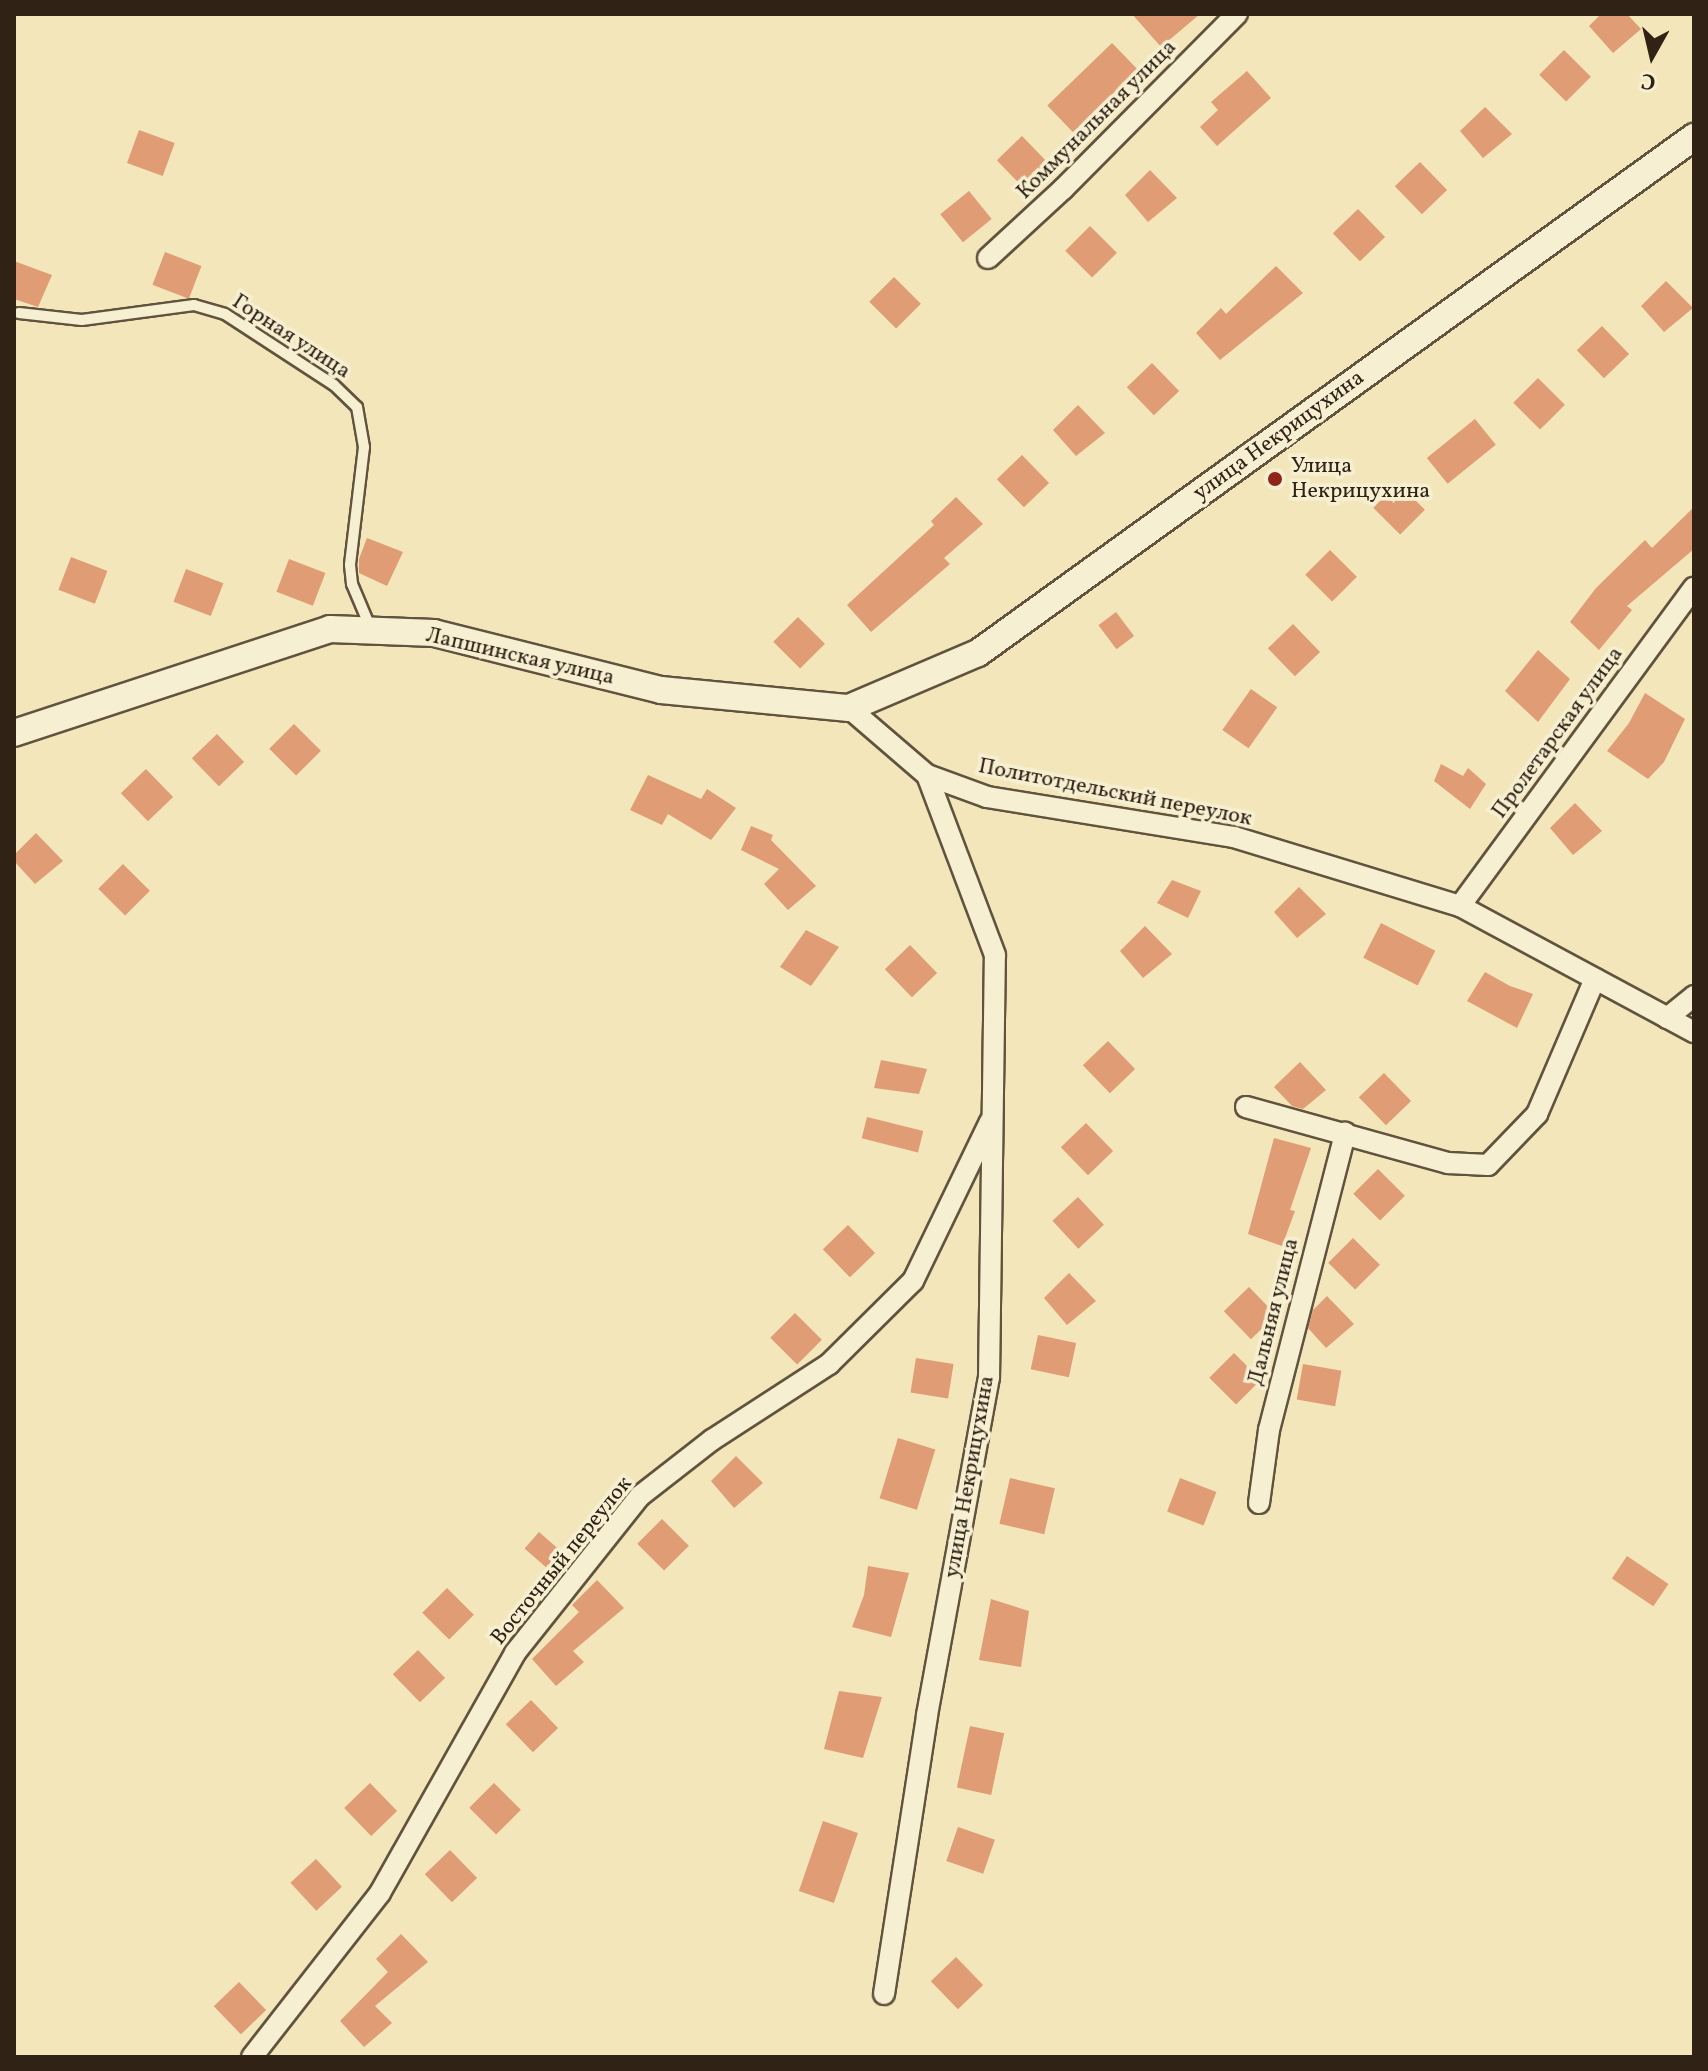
<!DOCTYPE html>
<meta charset="utf-8">
<style>
body{margin:0}
#map{position:relative;width:1708px;height:2071px;overflow:hidden;background:#f3e6ba;font-family:Vollkorn,serif}
div>[style]{position:absolute}
[style*='--x']{left:calc(var(--x)*1px);top:calc(var(--y)*1px);width:calc(var(--w)*1px);rotate:calc(var(--a)*1deg)}
.building>*{inset:0;background:#e09c74;transform-origin:0 0}
.roads{filter:drop-shadow(2px 0 #61533e) drop-shadow(-2px 0 #61533e) drop-shadow(0 2px #61533e) drop-shadow(0 -2px #61533e)}
.service>*{height:10px;margin:-5px;padding:0 5px;transform-origin:5px;border-radius:5px;background:#f7efd2}
.minor>*{height:20px;margin:-10px;padding:0 10px;transform-origin:10px;border-radius:10px;background:#f7efd2}
.tertiary>*{height:26px;margin:-13px;padding:0 13px;transform-origin:13px;border-radius:13px;background:#f7efd2}
.dots>*{width:22px;height:22px;translate:-50% -50%;box-sizing:border-box;border:4px solid #f7efd2;border-radius:50%}
span{translate:-50% -50%;white-space:nowrap;text-align:center;line-height:1.15;-webkit-text-stroke:7px #f7efd2;paint-order:stroke}
.street-label{font-size:22px;color:#302215}
.poi-label{font-size:22px;color:#302215}
.left{translate:0 -50%;text-align:left}
.frame{position:absolute;inset:0;border:16px solid #302215;pointer-events:none}
.north{position:absolute;left:1612px;top:16px;width:80px;height:80px;-webkit-text-stroke:6px #f7efd2;paint-order:stroke;rotate:188deg;font-size:22px;font-weight:700;line-height:32px;text-align:center;color:#302215}
.north::after{content:'';display:block;margin:auto;width:28px;height:36px;background:#302215;clip-path:polygon(50% 0,100% 100%,50% 72%,0 100%)}
</style>
<div id="map">
<div class="building">
<div style="clip-path:polygon(1132px 14px,1200px 14px,1161px 47px)"></div>
<div style="clip-path:polygon(1601px 14px,1627px 14px,1641px 29px,1613px 53px,1589px 26px)"></div>
<div style="left:1112px;top:43px;width:37px;height:90px;rotate:46deg"></div>
<div style="left:1564px;top:50px;width:38px;height:35px;rotate:45deg"></div>
<div style="clip-path:polygon(1247px 71px,1271px 98px,1217px 146px,1200px 127px,1218px 110px,1211px 102px)"></div>
<div style="clip-path:polygon(1485px 107px,1512px 134px,1483px 158px,1460px 131px)"></div>
<div style="left:139px;top:130px;width:38px;height:35px;rotate:20deg"></div>
<div style="left:1022px;top:136px;width:39px;height:35px;rotate:46deg"></div>
<div style="left:1420px;top:162px;width:39px;height:35px;rotate:46deg"></div>
<div style="clip-path:polygon(1150px 170px,1177px 198px,1148px 222px,1125px 195px)"></div>
<div style="left:969px;top:191px;width:36px;height:37px;rotate:51deg"></div>
<div style="left:1358px;top:209px;width:39px;height:35px;rotate:46deg"></div>
<div style="left:1090px;top:226px;width:38px;height:35px;rotate:45deg"></div>
<div style="left:165px;top:252px;width:39px;height:35px;rotate:21deg"></div>
<div style="clip-path:polygon(14px 261px,52px 275px,38px 307px,14px 299px)"></div>
<div style="clip-path:polygon(1276px 266px,1303px 293px,1220px 360px,1196px 333px,1221px 308px,1226px 314px)"></div>
<div style="left:894px;top:277px;width:38px;height:35px;rotate:45deg"></div>
<div style="clip-path:polygon(1666px 281px,1693px 308px,1664px 332px,1641px 306px)"></div>
<div style="left:1602px;top:326px;width:39px;height:35px;rotate:46deg"></div>
<div style="left:1152px;top:363px;width:39px;height:35px;rotate:46deg"></div>
<div style="left:1538px;top:378px;width:38px;height:35px;rotate:45deg"></div>
<div style="clip-path:polygon(1078px 405px,1105px 433px,1076px 456px,1053px 430px)"></div>
<div style="left:1475px;top:419px;width:33px;height:62px;rotate:51deg"></div>
<div style="left:1022px;top:455px;width:39px;height:35px;rotate:46deg"></div>
<div style="left:1398px;top:483px;width:38px;height:35px;rotate:45deg"></div>
<div style="clip-path:polygon(956px 497px,983px 524px,944px 558px,950px 564px,871px 632px,847px 605px,934px 525px,931px 521px)"></div>
<div style="clip-path:polygon(1694px 507px,1694px 549px,1627px 606px,1632px 610px,1599px 650px,1570px 622px,1596px 588px,1645px 540px,1652px 548px)"></div>
<div style="clip-path:polygon(367px 538px,403px 552px,387px 586px,359px 573px,359px 559px)"></div>
<div style="left:1330px;top:550px;width:38px;height:35px;rotate:45deg"></div>
<div style="left:71px;top:557px;width:39px;height:35px;rotate:21deg"></div>
<div style="left:289px;top:559px;width:39px;height:35px;rotate:21deg"></div>
<div style="left:186px;top:569px;width:40px;height:35px;rotate:21deg"></div>
<div style="left:1116px;top:612px;width:30px;height:22px;rotate:53deg"></div>
<div style="left:798px;top:617px;width:38px;height:35px;rotate:45deg"></div>
<div style="left:1293px;top:624px;width:39px;height:35px;rotate:46deg"></div>
<div style="clip-path:polygon(1538px 650px,1570px 679px,1538px 722px,1505px 691px)"></div>
<div style="left:1251px;top:689px;width:32px;height:50px;rotate:35deg"></div>
<div style="clip-path:polygon(1645px 693px,1685px 719px,1664px 762px,1648px 779px,1607px 751px,1629px 723px)"></div>
<div style="left:294px;top:724px;width:38px;height:35px;rotate:45deg"></div>
<div style="left:217px;top:734px;width:39px;height:35px;rotate:46deg"></div>
<div style="clip-path:polygon(1441px 764px,1463px 776px,1468px 768px,1486px 784px,1470px 809px,1434px 781px)"></div>
<div style="left:146px;top:769px;width:39px;height:35px;rotate:46deg"></div>
<div style="clip-path:polygon(648px 775px,701px 799px,707px 789px,736px 808px,711px 840px,668px 814px,662px 825px,630px 810px)"></div>
<div style="clip-path:polygon(1575px 803px,1602px 831px,1573px 855px,1550px 828px)"></div>
<div style="clip-path:polygon(751px 826px,773px 835px,771px 840px,816px 886px,788px 910px,764px 884px,779px 869px,741px 850px)"></div>
<div style="clip-path:polygon(36px 833px,63px 861px,35px 884px,14px 861px,14px 855px)"></div>
<div style="left:123px;top:864px;width:38px;height:35px;rotate:45deg"></div>
<div style="clip-path:polygon(1172px 880px,1201px 891px,1188px 918px,1157px 903px)"></div>
<div style="clip-path:polygon(1299px 887px,1326px 914px,1297px 938px,1274px 912px)"></div>
<div style="left:1381px;top:923px;width:61px;height:39px;rotate:27deg"></div>
<div style="clip-path:polygon(1145px 926px,1172px 954px,1143px 978px,1120px 951px)"></div>
<div style="clip-path:polygon(806px 930px,839px 947px,811px 986px,780px 967px)"></div>
<div style="left:910px;top:945px;width:39px;height:35px;rotate:46deg"></div>
<div style="clip-path:polygon(1485px 972px,1510px 986px,1533px 994px,1517px 1028px,1467px 1001px)"></div>
<div style="left:1108px;top:1041px;width:39px;height:35px;rotate:46deg"></div>
<div style="clip-path:polygon(881px 1060px,927px 1069px,919px 1094px,874px 1088px)"></div>
<div style="clip-path:polygon(1300px 1062px,1326px 1090px,1303px 1109px,1292px 1106px,1274px 1087px)"></div>
<div style="left:1384px;top:1073px;width:39px;height:35px;rotate:46deg"></div>
<div style="left:867px;top:1117px;width:58px;height:22px;rotate:14deg"></div>
<div style="left:1086px;top:1123px;width:39px;height:35px;rotate:46deg"></div>
<div style="clip-path:polygon(1274px 1138px,1311px 1148px,1290px 1210px,1295px 1211px,1282px 1246px,1248px 1234px)"></div>
<div style="left:1378px;top:1169px;width:38px;height:35px;rotate:45deg"></div>
<div style="left:1078px;top:1197px;width:38px;height:35px;rotate:47deg"></div>
<div style="left:848px;top:1225px;width:39px;height:35px;rotate:46deg"></div>
<div style="left:1353px;top:1238px;width:38px;height:35px;rotate:45deg"></div>
<div style="clip-path:polygon(1069px 1273px,1096px 1301px,1067px 1325px,1044px 1298px)"></div>
<div style="left:1249px;top:1287px;width:39px;height:35px;rotate:46deg"></div>
<div style="clip-path:polygon(1327px 1296px,1354px 1324px,1326px 1348px,1308px 1328px,1313px 1310px)"></div>
<div style="left:795px;top:1313px;width:38px;height:35px;rotate:45deg"></div>
<div style="left:1038px;top:1335px;width:39px;height:35px;rotate:12deg"></div>
<div style="left:1234px;top:1353px;width:38px;height:35px;rotate:45deg"></div>
<div style="left:916px;top:1358px;width:38px;height:35px;rotate:9deg"></div>
<div style="left:1303px;top:1364px;width:39px;height:36px;rotate:10deg"></div>
<div style="left:898px;top:1438px;width:39px;height:63px;rotate:17deg"></div>
<div style="clip-path:polygon(736px 1456px,763px 1483px,734px 1508px,711px 1481px)"></div>
<div style="left:1010px;top:1478px;width:46px;height:47px;rotate:13deg"></div>
<div style="left:1180px;top:1478px;width:39px;height:36px;rotate:21deg"></div>
<div style="left:662px;top:1519px;width:38px;height:35px;rotate:45deg"></div>
<div style="left:539px;top:1532px;width:33px;height:22px;rotate:41deg"></div>
<div style="left:1627px;top:1556px;width:50px;height:27px;rotate:34deg"></div>
<div style="clip-path:polygon(868px 1566px,909px 1573px,891px 1637px,852px 1627px,864px 1595px)"></div>
<div style="clip-path:polygon(597px 1580px,624px 1608px,573px 1651px,584px 1662px,556px 1686px,532px 1659px,579px 1612px,572px 1605px)"></div>
<div style="left:447px;top:1588px;width:38px;height:35px;rotate:45deg"></div>
<div style="clip-path:polygon(991px 1599px,1029px 1611px,1021px 1667px,979px 1660px)"></div>
<div style="left:418px;top:1650px;width:39px;height:35px;rotate:46deg"></div>
<div style="clip-path:polygon(839px 1691px,882px 1697px,863px 1758px,824px 1749px)"></div>
<div style="left:531px;top:1700px;width:39px;height:35px;rotate:46deg"></div>
<div style="left:970px;top:1726px;width:35px;height:63px;rotate:12deg"></div>
<div style="left:370px;top:1783px;width:39px;height:36px;rotate:46deg"></div>
<div style="left:494px;top:1783px;width:38px;height:35px;rotate:45deg"></div>
<div style="left:823px;top:1821px;width:37px;height:74px;rotate:19deg"></div>
<div style="left:958px;top:1827px;width:39px;height:36px;rotate:19deg"></div>
<div style="left:450px;top:1850px;width:39px;height:35px;rotate:46deg"></div>
<div style="left:316px;top:1859px;width:38px;height:35px;rotate:47deg"></div>
<div style="clip-path:polygon(401px 1934px,428px 1962px,375px 2006px,392px 2023px,364px 2047px,340px 2021px,388px 1972px,376px 1959px)"></div>
<div style="left:956px;top:1957px;width:39px;height:35px;rotate:46deg"></div>
<div style="left:239px;top:1982px;width:39px;height:35px;rotate:46deg"></div>
</div>
<div class="roads">
<div class="service">
<div style="--x:19;--y:313;--w:63;--a:6.3"></div>
<div style="--x:82;--y:320;--w:113;--a:-7.6"></div>
<div style="--x:194;--y:305;--w:32;--a:16"></div>
<div style="--x:225;--y:314;--w:130;--a:33.1"></div>
<div style="--x:334;--y:385;--w:32;--a:44"></div>
<div style="--x:357;--y:407;--w:41;--a:80.1"></div>
<div style="--x:364;--y:447;--w:119;--a:96.8"></div>
<div style="--x:350;--y:565;--w:19;--a:84"></div>
<div style="--x:352;--y:584;--w:49;--a:67.1"></div>
</div>
<div class="minor">
<div style="--x:988;--y:258;--w:102;--a:-42.6"></div>
<div style="--x:1063;--y:189;--w:247;--a:-45.2"></div>
<div style="--x:849;--y:708;--w:103;--a:40.7"></div>
<div style="--x:927;--y:775;--w:64;--a:20.1"></div>
<div style="--x:987;--y:797;--w:250;--a:9.2"></div>
<div style="--x:1234;--y:837;--w:236;--a:17"></div>
<div style="--x:1460;--y:906;--w:266;--a:28.3"></div>
<div style="--x:1460;--y:906;--w:395;--a:-53.7"></div>
<div style="--x:1667;--y:1018;--w:35;--a:-39"></div>
<div style="--x:1246;--y:1107;--w:210;--a:15.5"></div>
<div style="--x:1448;--y:1163;--w:40;--a:2.9"></div>
<div style="--x:1488;--y:1165;--w:71;--a:-46.1"></div>
<div style="--x:1537;--y:1114;--w:147;--a:-66.8"></div>
<div style="--x:1259;--y:1503;--w:74;--a:-82.2"></div>
<div style="--x:1269;--y:1430;--w:307;--a:-75.6"></div>
<div style="--x:884;--y:1994;--w:282;--a:-81.2"></div>
<div style="--x:927;--y:1715;--w:343;--a:-79.6"></div>
<div style="--x:989;--y:1378;--w:423;--a:-89.2"></div>
<div style="--x:995;--y:955;--w:192;--a:-110.7"></div>
<div style="--x:252;--y:2057;--w:208;--a:-52"></div>
<div style="--x:380;--y:1893;--w:275;--a:-60.6"></div>
<div style="--x:515;--y:1653;--w:201;--a:-51.5"></div>
<div style="--x:640;--y:1496;--w:91;--a:-37.9"></div>
<div style="--x:712;--y:1440;--w:140;--a:-33"></div>
<div style="--x:829;--y:1364;--w:118;--a:-44.7"></div>
<div style="--x:913;--y:1281;--w:177;--a:-64.2"></div>
</div>
<div class="tertiary">
<div style="--x:14;--y:733;--w:333;--a:-18.2"></div>
<div style="--x:330;--y:629;--w:104;--a:2.2"></div>
<div style="--x:434;--y:633;--w:234;--a:14.1"></div>
<div style="--x:661;--y:690;--w:189;--a:5.5"></div>
<div style="--x:849;--y:708;--w:140;--a:-23.1"></div>
<div style="--x:978;--y:653;--w:883;--a:-35.78"></div>
</div>
</div>
<div class="dots">
<div style="left:1275px;top:479px;background:#8f2418"></div>
</div>
<div class="street-label">
<span style="left:1097px;top:120px;rotate:-45deg">Коммунальная улица</span>
<span style="left:291px;top:337px;rotate:33deg">Горная улица</span>
<span style="left:1279px;top:436px;rotate:-36deg">улица Некрицухина</span>
<span style="left:520px;top:657px;rotate:13deg">Лапшинская улица</span>
<span style="left:1558px;top:733px;rotate:-54deg">Пролетарская улица</span>
<span style="left:1115px;top:793px;rotate:11deg">Политотдельский переулок</span>
<span style="left:1274px;top:1312px;rotate:-76deg">Дальняя улица</span>
<span style="left:970px;top:1477px;rotate:-80deg">улица Некрицухина</span>
<span style="left:562px;top:1561px;rotate:-51deg">Восточный переулок</span>
</div>
<div class="poi-label">
<span class="left" style="left:1291px;top:479px">Улица<br>Некрицухина</span>
</div>
<div class="frame"></div>
<div class="north">С</div>
</div>
